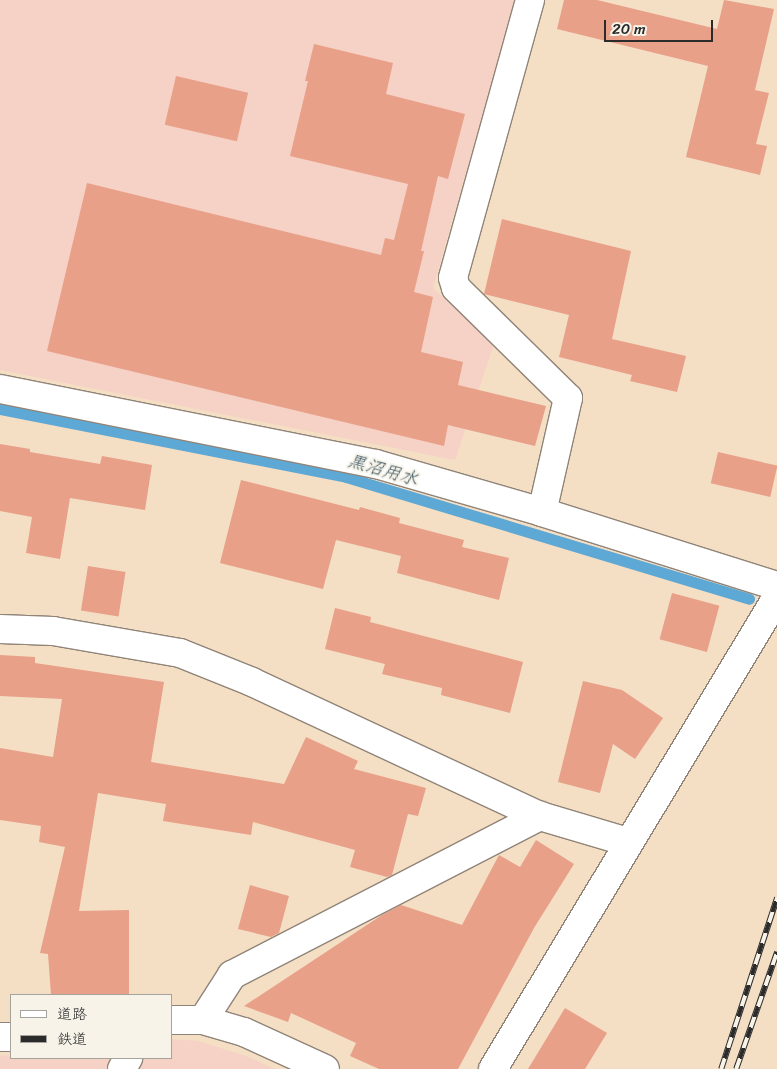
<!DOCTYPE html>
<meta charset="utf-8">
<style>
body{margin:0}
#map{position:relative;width:777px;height:1069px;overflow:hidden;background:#f4dec4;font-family:Sriracha,"Klee One",sans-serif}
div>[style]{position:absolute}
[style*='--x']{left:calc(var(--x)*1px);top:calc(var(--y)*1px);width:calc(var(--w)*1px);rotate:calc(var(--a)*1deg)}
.built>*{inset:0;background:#f6d1c5}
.stream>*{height:11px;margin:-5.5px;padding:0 5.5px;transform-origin:5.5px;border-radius:5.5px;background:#5da8d5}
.building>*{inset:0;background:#e8a089;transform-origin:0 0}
.roads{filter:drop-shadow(1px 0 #908478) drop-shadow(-1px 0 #908478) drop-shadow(0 1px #908478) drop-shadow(0 -1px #908478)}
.minor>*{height:28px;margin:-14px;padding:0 14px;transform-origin:14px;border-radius:14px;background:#fff}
.rail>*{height:5.5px;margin-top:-2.75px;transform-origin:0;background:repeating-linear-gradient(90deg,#f7f3e8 0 11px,#2b2b2b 0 22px);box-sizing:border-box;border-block:1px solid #2b2b2b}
span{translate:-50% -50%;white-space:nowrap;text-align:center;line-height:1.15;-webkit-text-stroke:4px #f7f3e8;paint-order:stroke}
.water-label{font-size:18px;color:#3c5766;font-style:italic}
.legend{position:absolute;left:10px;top:994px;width:162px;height:65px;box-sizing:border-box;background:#f7f3e8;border:1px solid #a5a39c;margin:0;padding:6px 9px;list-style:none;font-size:15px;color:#2b2b2b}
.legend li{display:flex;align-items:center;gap:10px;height:25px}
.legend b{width:25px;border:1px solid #a5a39c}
.scale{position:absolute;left:604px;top:20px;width:109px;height:22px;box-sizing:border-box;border:2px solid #2b2b2b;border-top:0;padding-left:6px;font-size:15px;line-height:18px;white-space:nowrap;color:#2b2b2b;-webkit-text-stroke:4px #f7f3e8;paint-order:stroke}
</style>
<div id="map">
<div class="built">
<div style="clip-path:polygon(0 0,515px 0,433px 288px,494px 344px,455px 460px,0 370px)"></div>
<div style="clip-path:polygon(171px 1039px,198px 1041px,246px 1056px,275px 1069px,0 1069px,0 1056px,11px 1055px,11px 1058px,171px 1058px)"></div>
</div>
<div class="stream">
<div style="--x:0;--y:409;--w:353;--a:11.1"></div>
<div style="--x:346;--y:477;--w:421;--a:16.8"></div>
</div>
<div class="building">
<div style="clip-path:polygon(564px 0,597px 0,717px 29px,724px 0,774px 9px,755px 90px,769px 93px,756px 144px,767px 146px,760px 175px,686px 157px,708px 66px,557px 29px)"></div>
<div style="clip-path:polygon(314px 44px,393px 63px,386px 94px,465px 114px,448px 179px,438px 176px,421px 251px,424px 251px,414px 292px,433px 297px,421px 352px,463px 362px,458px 385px,546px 406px,535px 446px,448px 425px,444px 446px,47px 351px,87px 183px,381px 255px,385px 238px,394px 240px,408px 184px,290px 156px,308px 81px,305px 81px)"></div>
<div style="left:176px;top:76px;width:74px;height:50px;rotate:13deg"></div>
<div style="clip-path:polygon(502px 219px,631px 251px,612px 339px,686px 356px,677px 392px,630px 381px,632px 375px,559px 357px,569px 315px,484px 294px)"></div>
<div style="clip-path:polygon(0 444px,30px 449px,30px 452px,100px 464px,102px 456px,152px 465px,145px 510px,70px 498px,60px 559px,26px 553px,32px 517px,0 511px)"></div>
<div style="left:718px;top:452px;width:61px;height:32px;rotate:13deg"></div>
<div style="clip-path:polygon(241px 480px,359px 510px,360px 507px,400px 518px,399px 523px,464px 540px,462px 547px,509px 558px,499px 600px,397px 573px,401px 556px,336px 540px,323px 589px,220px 563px)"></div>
<div style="left:88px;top:566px;width:38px;height:45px;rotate:9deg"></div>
<div style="left:672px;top:593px;width:49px;height:48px;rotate:15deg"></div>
<div style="clip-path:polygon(335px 608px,371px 617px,370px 622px,523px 662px,510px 713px,441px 695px,442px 688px,382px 674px,385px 664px,325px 649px)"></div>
<div style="clip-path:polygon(0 655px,35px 657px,35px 663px,164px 682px,151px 762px,284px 784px,306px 737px,358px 761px,354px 769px,426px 788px,418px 816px,408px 814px,392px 875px,387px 877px,350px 867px,355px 850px,253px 822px,251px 835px,163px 821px,166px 804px,98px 793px,79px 911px,129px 910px,129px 995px,51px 995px,48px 954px,40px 953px,65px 847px,39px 842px,41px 826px,0 820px,0 748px,53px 757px,62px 699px,0 696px)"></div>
<div style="clip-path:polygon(583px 681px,622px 690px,663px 718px,635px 759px,613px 744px,600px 793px,558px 782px)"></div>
<div style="clip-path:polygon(536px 840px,574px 864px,534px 928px,458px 1069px,379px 1069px,350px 1056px,356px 1043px,291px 1013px,288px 1022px,244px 1006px,382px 915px,401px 905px,462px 925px,499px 855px,520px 867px)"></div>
<div style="clip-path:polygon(250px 885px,289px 896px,279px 933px,271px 937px,238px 929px)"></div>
<div style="clip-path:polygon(565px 1008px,607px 1033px,585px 1069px,528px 1069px)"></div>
</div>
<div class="roads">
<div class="minor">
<div style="--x:530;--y:0;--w:288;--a:105.5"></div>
<div style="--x:453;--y:278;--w:10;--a:73"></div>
<div style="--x:456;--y:288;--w:157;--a:44.5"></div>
<div style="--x:568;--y:398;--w:117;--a:102.8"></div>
<div style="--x:0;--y:389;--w:383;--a:11.3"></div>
<div style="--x:376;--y:464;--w:173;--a:16.1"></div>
<div style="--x:542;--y:512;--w:246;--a:17.5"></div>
<div style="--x:0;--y:629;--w:53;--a:2.2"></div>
<div style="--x:53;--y:631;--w:129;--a:9.8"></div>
<div style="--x:180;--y:653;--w:78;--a:21.9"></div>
<div style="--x:252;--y:682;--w:318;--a:25"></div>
<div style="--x:540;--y:816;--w:92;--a:16.5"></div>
<div style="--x:171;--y:1020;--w:32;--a:0"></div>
<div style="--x:203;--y:1020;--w:43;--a:16.3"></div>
<div style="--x:244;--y:1032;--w:89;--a:24.6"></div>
<div style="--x:203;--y:1020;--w:54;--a:-57.2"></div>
<div style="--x:232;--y:975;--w:347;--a:-27.3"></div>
<div style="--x:0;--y:1037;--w:11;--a:0"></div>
<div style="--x:122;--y:1069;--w:13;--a:-61"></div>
<div style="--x:493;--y:1069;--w:551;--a:-58.96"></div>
</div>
</div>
<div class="rail">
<div style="--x:721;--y:1069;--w:180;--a:-71.9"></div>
<div style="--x:736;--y:1069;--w:124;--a:-70.7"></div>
</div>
<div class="water-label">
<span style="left:383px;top:470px;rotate:16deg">黒沼用水</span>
</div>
<ul class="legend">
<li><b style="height:6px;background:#fff"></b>道路</li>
<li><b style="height:6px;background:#2b2b2b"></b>鉄道</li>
</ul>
<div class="scale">20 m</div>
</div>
